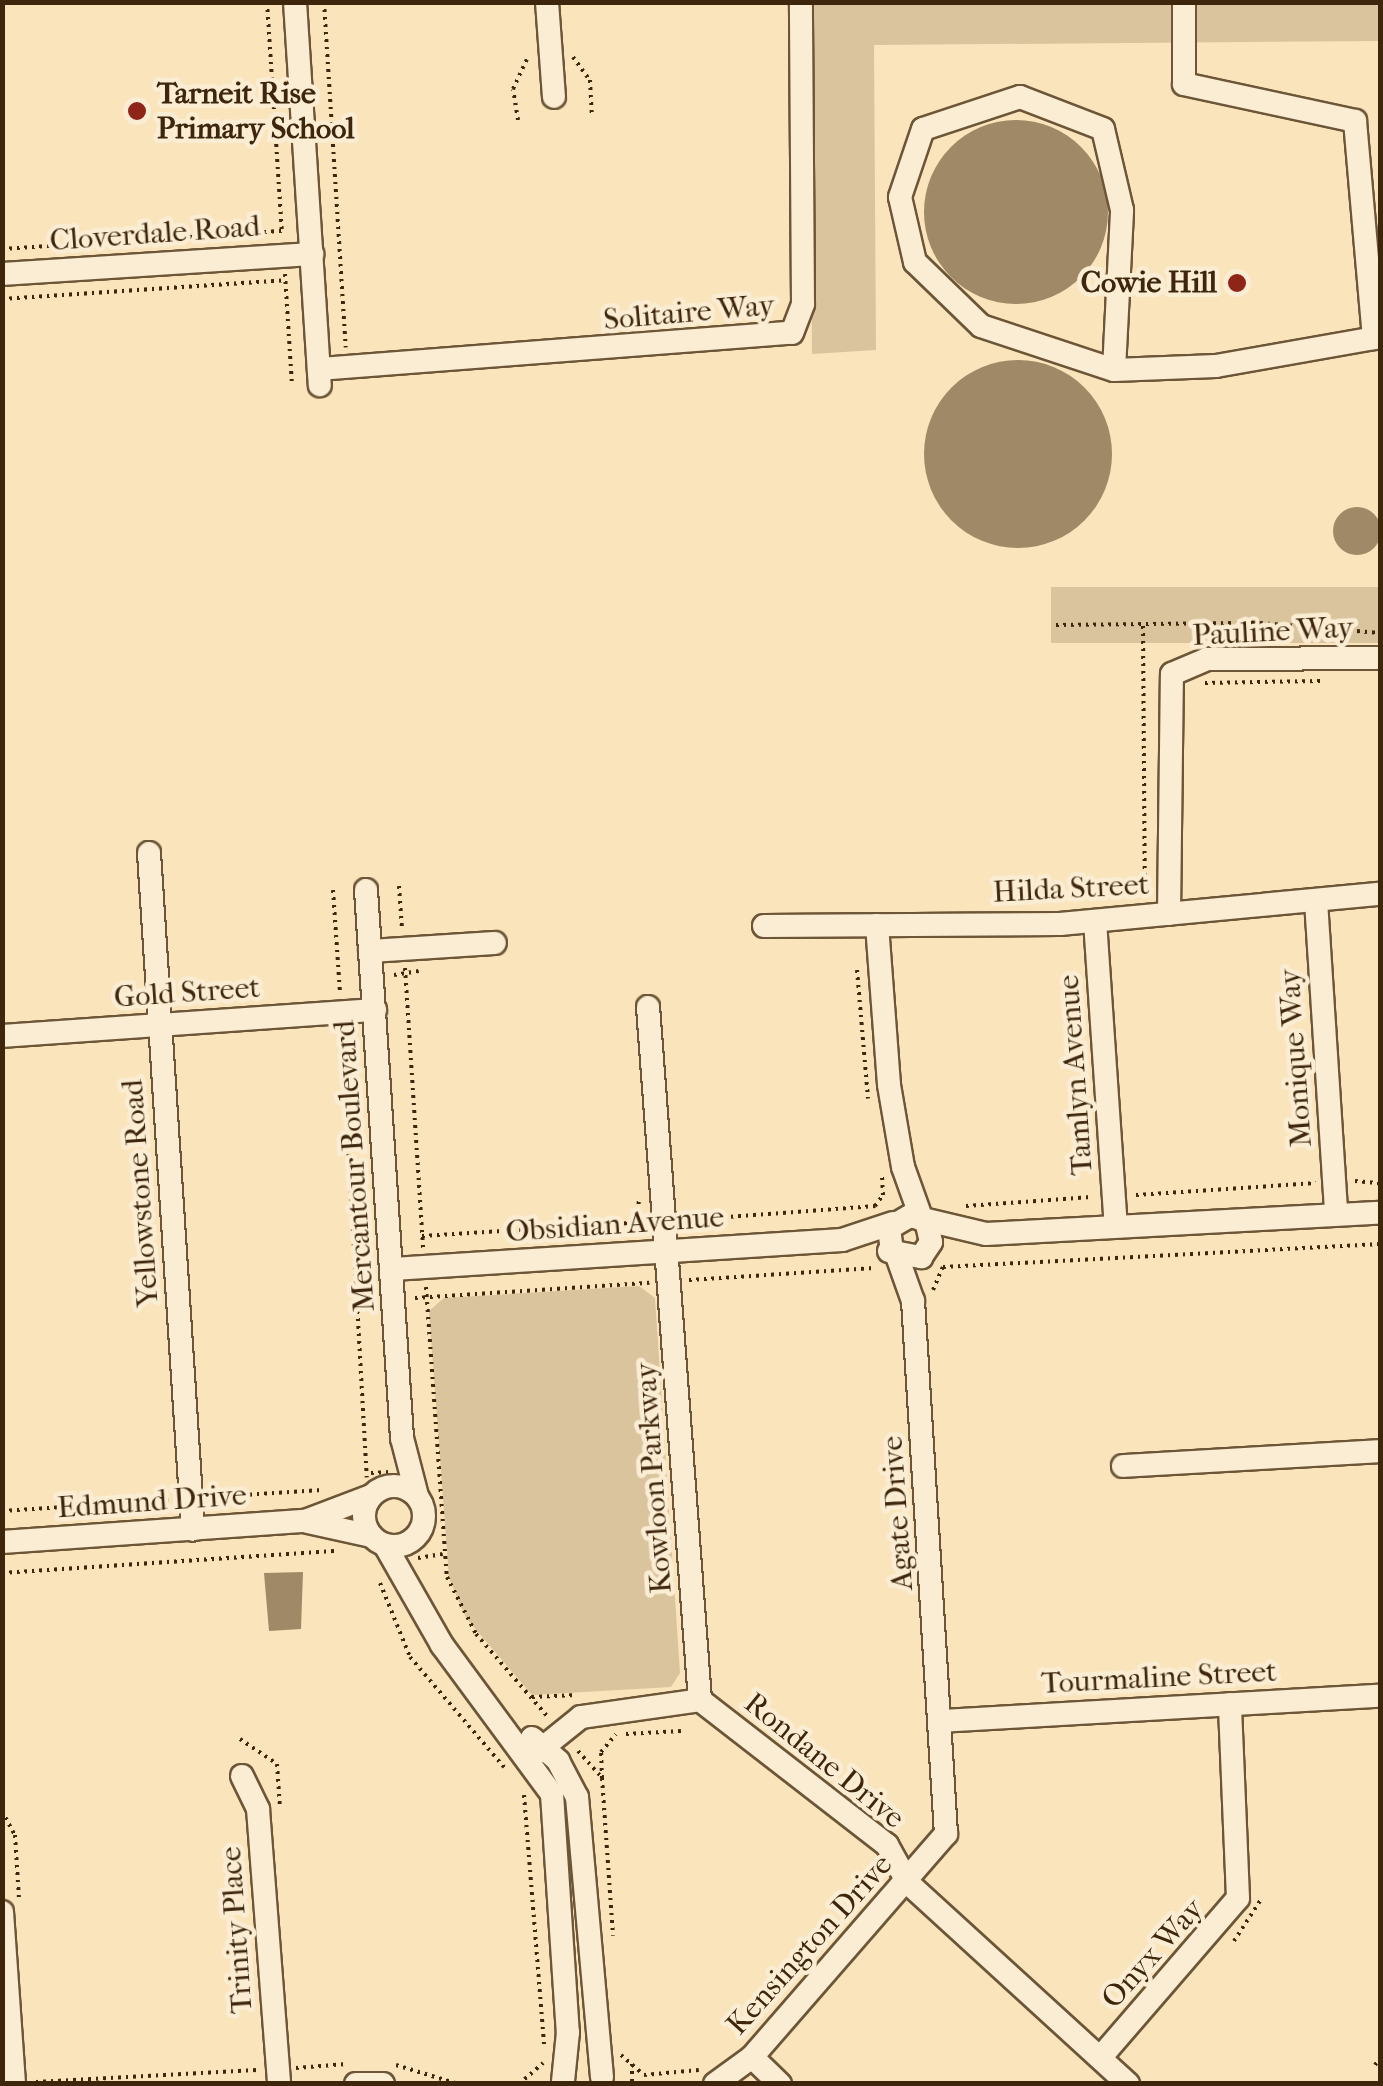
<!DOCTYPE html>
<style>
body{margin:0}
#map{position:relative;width:1383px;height:2086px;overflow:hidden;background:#f9e4bc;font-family:"IM FELL French Canon",serif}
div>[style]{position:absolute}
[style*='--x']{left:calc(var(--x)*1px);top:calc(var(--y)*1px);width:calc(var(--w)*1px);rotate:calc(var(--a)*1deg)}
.green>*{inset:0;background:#d9c49e;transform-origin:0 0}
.building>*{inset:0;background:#9f8967}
.round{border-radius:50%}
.path>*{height:4px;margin-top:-2px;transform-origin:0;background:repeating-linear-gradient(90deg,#3d260b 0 2.5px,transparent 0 7.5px)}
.roads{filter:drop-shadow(2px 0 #6c5637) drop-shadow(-2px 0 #6c5637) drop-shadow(0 2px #6c5637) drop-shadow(0 -2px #6c5637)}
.minor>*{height:22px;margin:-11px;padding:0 11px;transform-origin:11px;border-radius:11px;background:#fbedd3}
.minor>.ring{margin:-11px;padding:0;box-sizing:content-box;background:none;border:22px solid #fbedd3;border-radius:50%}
.dots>*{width:28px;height:28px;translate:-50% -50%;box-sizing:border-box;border:5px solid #fbedd3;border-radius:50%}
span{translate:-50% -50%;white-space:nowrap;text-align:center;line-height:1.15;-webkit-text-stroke:9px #fbedd3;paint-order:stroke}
.poi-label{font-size:30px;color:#3d260b;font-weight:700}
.left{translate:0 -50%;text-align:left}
.right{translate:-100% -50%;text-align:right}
.street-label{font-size:30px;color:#3d260b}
.frame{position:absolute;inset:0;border:5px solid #3d260b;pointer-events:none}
</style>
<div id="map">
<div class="green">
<div style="clip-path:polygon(809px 3px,1380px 3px,1380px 41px,874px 45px,876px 350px,812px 354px)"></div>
<div style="left:1380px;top:587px;width:56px;height:329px;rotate:90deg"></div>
<div style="clip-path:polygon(639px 1286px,655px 1298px,680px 1673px,671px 1687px,532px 1695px,466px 1618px,449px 1578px,429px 1311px,444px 1298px)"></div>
</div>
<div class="building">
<div class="round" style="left:924px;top:120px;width:184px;height:184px"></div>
<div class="round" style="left:924px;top:360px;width:188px;height:188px"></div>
<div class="round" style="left:1333px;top:507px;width:48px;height:48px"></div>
<div style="clip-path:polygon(303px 1572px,301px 1629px,269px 1631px,264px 1573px)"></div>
</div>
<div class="path">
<div style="--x:267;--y:2;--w:232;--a:86.3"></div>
<div style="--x:324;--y:2;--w:346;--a:86.4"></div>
<div style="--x:573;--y:57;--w:29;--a:54"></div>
<div style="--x:590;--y:80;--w:36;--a:87"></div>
<div style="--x:518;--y:120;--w:31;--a:-99"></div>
<div style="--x:513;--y:89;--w:35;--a:-65"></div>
<div style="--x:2;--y:249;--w:281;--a:-3.7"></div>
<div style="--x:285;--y:274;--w:110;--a:86.4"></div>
<div style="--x:2;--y:299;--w:284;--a:-3.8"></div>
<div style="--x:1056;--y:625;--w:204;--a:-0.6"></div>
<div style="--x:1260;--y:623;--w:120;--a:4.8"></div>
<div style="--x:1143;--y:626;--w:268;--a:89.6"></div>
<div style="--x:1205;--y:683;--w:116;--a:-1"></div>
<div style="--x:399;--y:886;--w:43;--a:86"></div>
<div style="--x:333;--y:890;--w:104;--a:86.1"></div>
<div style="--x:405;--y:968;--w:281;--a:86.3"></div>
<div style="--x:857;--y:970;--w:129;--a:85.1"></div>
<div style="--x:394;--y:975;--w:25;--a:-9"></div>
<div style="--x:342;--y:1034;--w:444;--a:86.8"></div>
<div style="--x:1355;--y:1181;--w:25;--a:5"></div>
<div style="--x:1136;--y:1195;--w:180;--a:-3.8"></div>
<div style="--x:966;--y:1206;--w:125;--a:-4.1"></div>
<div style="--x:686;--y:1220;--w:190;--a:-4.2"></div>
<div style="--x:875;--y:1206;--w:14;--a:-54"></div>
<div style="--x:883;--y:1195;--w:22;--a:-93"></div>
<div style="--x:637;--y:1234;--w:35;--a:-87"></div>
<div style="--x:422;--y:1236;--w:220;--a:-3.6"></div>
<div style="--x:689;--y:1280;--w:185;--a:-3.7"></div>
<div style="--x:426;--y:1287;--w:291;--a:85.9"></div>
<div style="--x:447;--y:1577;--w:64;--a:63"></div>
<div style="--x:476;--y:1634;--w:110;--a:49.1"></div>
<div style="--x:933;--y:1290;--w:25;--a:-67"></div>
<div style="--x:943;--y:1267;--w:438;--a:-3"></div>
<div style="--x:415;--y:1298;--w:235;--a:-3.7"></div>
<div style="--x:371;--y:1473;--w:20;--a:-3"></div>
<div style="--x:212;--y:1497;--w:110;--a:-3.6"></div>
<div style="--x:2;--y:1511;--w:170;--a:-3.7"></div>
<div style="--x:418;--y:1558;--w:25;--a:-9"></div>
<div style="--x:2;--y:1573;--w:336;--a:-3.8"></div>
<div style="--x:380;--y:1583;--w:80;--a:67.9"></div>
<div style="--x:410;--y:1657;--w:145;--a:49.5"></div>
<div style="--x:532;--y:1697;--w:45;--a:-2.5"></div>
<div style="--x:626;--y:1734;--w:55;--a:-3.1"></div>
<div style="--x:240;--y:1739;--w:45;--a:34"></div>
<div style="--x:277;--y:1764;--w:44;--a:86.1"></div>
<div style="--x:578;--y:1751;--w:36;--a:48"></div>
<div style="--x:602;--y:1778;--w:158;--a:86"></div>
<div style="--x:602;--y:1778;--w:26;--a:-92"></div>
<div style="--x:601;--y:1752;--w:23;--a:-50"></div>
<div style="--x:524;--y:1795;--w:250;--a:85.4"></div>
<div style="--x:2;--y:1811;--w:27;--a:62"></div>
<div style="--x:15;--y:1835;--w:63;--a:86.4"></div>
<div style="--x:1234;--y:1941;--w:48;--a:-57"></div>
<div style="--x:621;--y:2055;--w:30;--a:41"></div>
<div style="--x:644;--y:2075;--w:55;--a:-5.2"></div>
<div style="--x:632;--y:2064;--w:20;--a:90"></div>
<div style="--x:396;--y:2065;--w:65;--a:17"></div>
<div style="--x:1375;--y:2065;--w:9;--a:-54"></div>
<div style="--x:296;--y:2068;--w:50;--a:-4.6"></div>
<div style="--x:36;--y:2082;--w:221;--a:-3.1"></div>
<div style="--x:519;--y:2084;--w:32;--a:-41"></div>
</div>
<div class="roads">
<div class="minor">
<div style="--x:295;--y:2;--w:384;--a:86.3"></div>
<div style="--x:547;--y:2;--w:95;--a:85.8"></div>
<div style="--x:1184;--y:2;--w:82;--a:90"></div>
<div style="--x:1184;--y:84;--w:175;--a:12.2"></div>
<div style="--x:1355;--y:121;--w:218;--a:85"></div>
<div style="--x:2;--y:274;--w:311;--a:-3.7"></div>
<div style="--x:319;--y:369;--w:474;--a:-4.4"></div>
<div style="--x:792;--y:333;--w:31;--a:-69"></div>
<div style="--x:803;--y:304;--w:302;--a:-90.4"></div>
<div style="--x:1114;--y:370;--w:160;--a:-87.1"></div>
<div style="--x:1122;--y:210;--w:83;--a:-103.2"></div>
<div style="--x:1103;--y:129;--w:89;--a:-158.9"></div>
<div style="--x:1020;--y:97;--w:102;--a:161.7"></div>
<div style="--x:923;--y:129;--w:72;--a:108.7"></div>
<div style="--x:900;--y:197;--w:67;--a:77"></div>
<div style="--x:915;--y:262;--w:92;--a:44.1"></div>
<div style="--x:981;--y:326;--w:140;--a:18.3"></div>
<div style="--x:1114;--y:370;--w:102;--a:-2.2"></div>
<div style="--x:1216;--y:366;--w:167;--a:-10"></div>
<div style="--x:149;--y:853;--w:678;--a:86.28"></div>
<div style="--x:366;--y:890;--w:549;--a:86.24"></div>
<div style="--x:402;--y:1438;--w:60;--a:75.5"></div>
<div style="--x:1316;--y:901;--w:312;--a:86.3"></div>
<div style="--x:1169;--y:914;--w:240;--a:-89.3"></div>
<div style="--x:1172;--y:674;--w:38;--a:-23"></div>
<div style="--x:1207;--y:659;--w:173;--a:-0.3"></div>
<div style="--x:1095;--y:921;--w:306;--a:86.1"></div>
<div style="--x:877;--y:925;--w:160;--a:85.7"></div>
<div style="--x:889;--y:1085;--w:83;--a:80.3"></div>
<div style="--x:903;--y:1167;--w:56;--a:70.3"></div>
<div style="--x:764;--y:926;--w:296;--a:-0.4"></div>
<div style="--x:1060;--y:924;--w:321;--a:-5.4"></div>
<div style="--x:370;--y:951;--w:125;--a:-3.7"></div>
<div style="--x:648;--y:1007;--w:695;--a:85.71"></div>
<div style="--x:2;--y:1036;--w:374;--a:-4"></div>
<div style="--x:889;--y:1251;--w:33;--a:11"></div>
<div style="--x:921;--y:1257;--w:18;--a:-56"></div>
<div style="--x:931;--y:1242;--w:18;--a:-103"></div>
<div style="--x:892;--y:1252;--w:24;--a:-97"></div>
<div style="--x:889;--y:1228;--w:24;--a:-30"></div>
<div style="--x:910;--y:1216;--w:78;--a:13.3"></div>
<div style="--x:986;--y:1234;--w:395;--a:-3.1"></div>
<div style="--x:393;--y:1269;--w:450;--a:-3.7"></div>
<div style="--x:842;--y:1240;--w:54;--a:-18.4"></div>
<div style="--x:1123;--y:1466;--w:257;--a:-3.3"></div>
<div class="ring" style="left:364px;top:1486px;width:38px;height:38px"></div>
<div style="--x:308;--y:1522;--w:65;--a:12.5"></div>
<div style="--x:2;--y:1542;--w:304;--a:-4"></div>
<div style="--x:305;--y:1521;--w:71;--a:-20.7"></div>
<div style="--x:385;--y:1545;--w:115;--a:60.3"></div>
<div style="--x:442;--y:1645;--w:185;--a:53.6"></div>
<div style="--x:552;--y:1794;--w:239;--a:86.2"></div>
<div style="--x:568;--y:2032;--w:49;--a:95.8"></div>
<div style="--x:941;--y:1721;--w:440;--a:-3.3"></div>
<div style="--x:532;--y:1738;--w:35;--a:41"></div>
<div style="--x:558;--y:1761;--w:41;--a:62.2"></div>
<div style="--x:577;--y:1797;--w:281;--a:84.9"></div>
<div style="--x:530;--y:1758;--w:65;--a:-38.8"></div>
<div style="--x:581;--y:1717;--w:120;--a:-8.1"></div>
<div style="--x:700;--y:1700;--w:237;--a:37.8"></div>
<div style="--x:887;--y:1845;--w:43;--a:61.1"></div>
<div style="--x:908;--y:1883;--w:298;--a:42.4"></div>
<div style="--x:242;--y:1776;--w:37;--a:64"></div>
<div style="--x:258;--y:1809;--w:276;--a:85.6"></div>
<div style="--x:2;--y:1912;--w:172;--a:86"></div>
<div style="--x:752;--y:2057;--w:39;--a:44"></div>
<div style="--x:1100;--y:2058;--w:211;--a:-49.2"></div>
<div style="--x:1238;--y:1898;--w:194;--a:-92.4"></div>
<div style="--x:356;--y:2084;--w:27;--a:0"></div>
<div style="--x:715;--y:2084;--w:46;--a:-36.1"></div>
<div style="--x:752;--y:2057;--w:296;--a:-49"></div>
<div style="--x:946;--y:1834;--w:534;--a:-93.54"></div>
<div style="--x:913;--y:1301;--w:48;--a:-109.6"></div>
</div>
</div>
<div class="dots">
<div style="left:137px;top:111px;background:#8f2418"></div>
<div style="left:1237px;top:283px;background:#8f2418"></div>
</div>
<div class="poi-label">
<span class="left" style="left:157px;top:111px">Tarneit Rise<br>Primary School</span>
<span class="right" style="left:1217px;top:283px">Cowie Hill</span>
</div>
<div class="street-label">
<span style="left:155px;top:234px;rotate:-4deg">Cloverdale Road</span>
<span style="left:689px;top:313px;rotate:-5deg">Solitaire Way</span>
<span style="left:1273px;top:632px;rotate:-3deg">Pauline Way</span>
<span style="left:1071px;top:889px;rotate:-3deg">Hilda Street</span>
<span style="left:187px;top:993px;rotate:-4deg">Gold Street</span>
<span style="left:1296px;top:1058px;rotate:-94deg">Monique Way</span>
<span style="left:1076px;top:1075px;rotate:-94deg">Tamlyn Avenue</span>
<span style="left:355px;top:1166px;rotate:-94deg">Mercantour Boulevard</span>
<span style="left:141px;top:1193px;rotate:-94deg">Yellowstone Road</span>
<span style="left:615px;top:1225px;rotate:-4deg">Obsidian Avenue</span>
<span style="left:654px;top:1478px;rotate:-94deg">Kowloon Parkway</span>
<span style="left:152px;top:1502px;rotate:-4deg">Edmund Drive</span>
<span style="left:898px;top:1513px;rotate:-94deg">Agate Drive</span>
<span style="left:1159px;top:1678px;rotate:-3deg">Tourmaline Street</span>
<span style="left:824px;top:1761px;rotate:39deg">Rondane Drive</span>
<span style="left:237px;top:1930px;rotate:-94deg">Trinity Place</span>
<span style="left:810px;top:1945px;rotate:-48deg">Kensington Drive</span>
<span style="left:1153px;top:1954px;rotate:-48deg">Onyx Way</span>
</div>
<div class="frame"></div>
</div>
